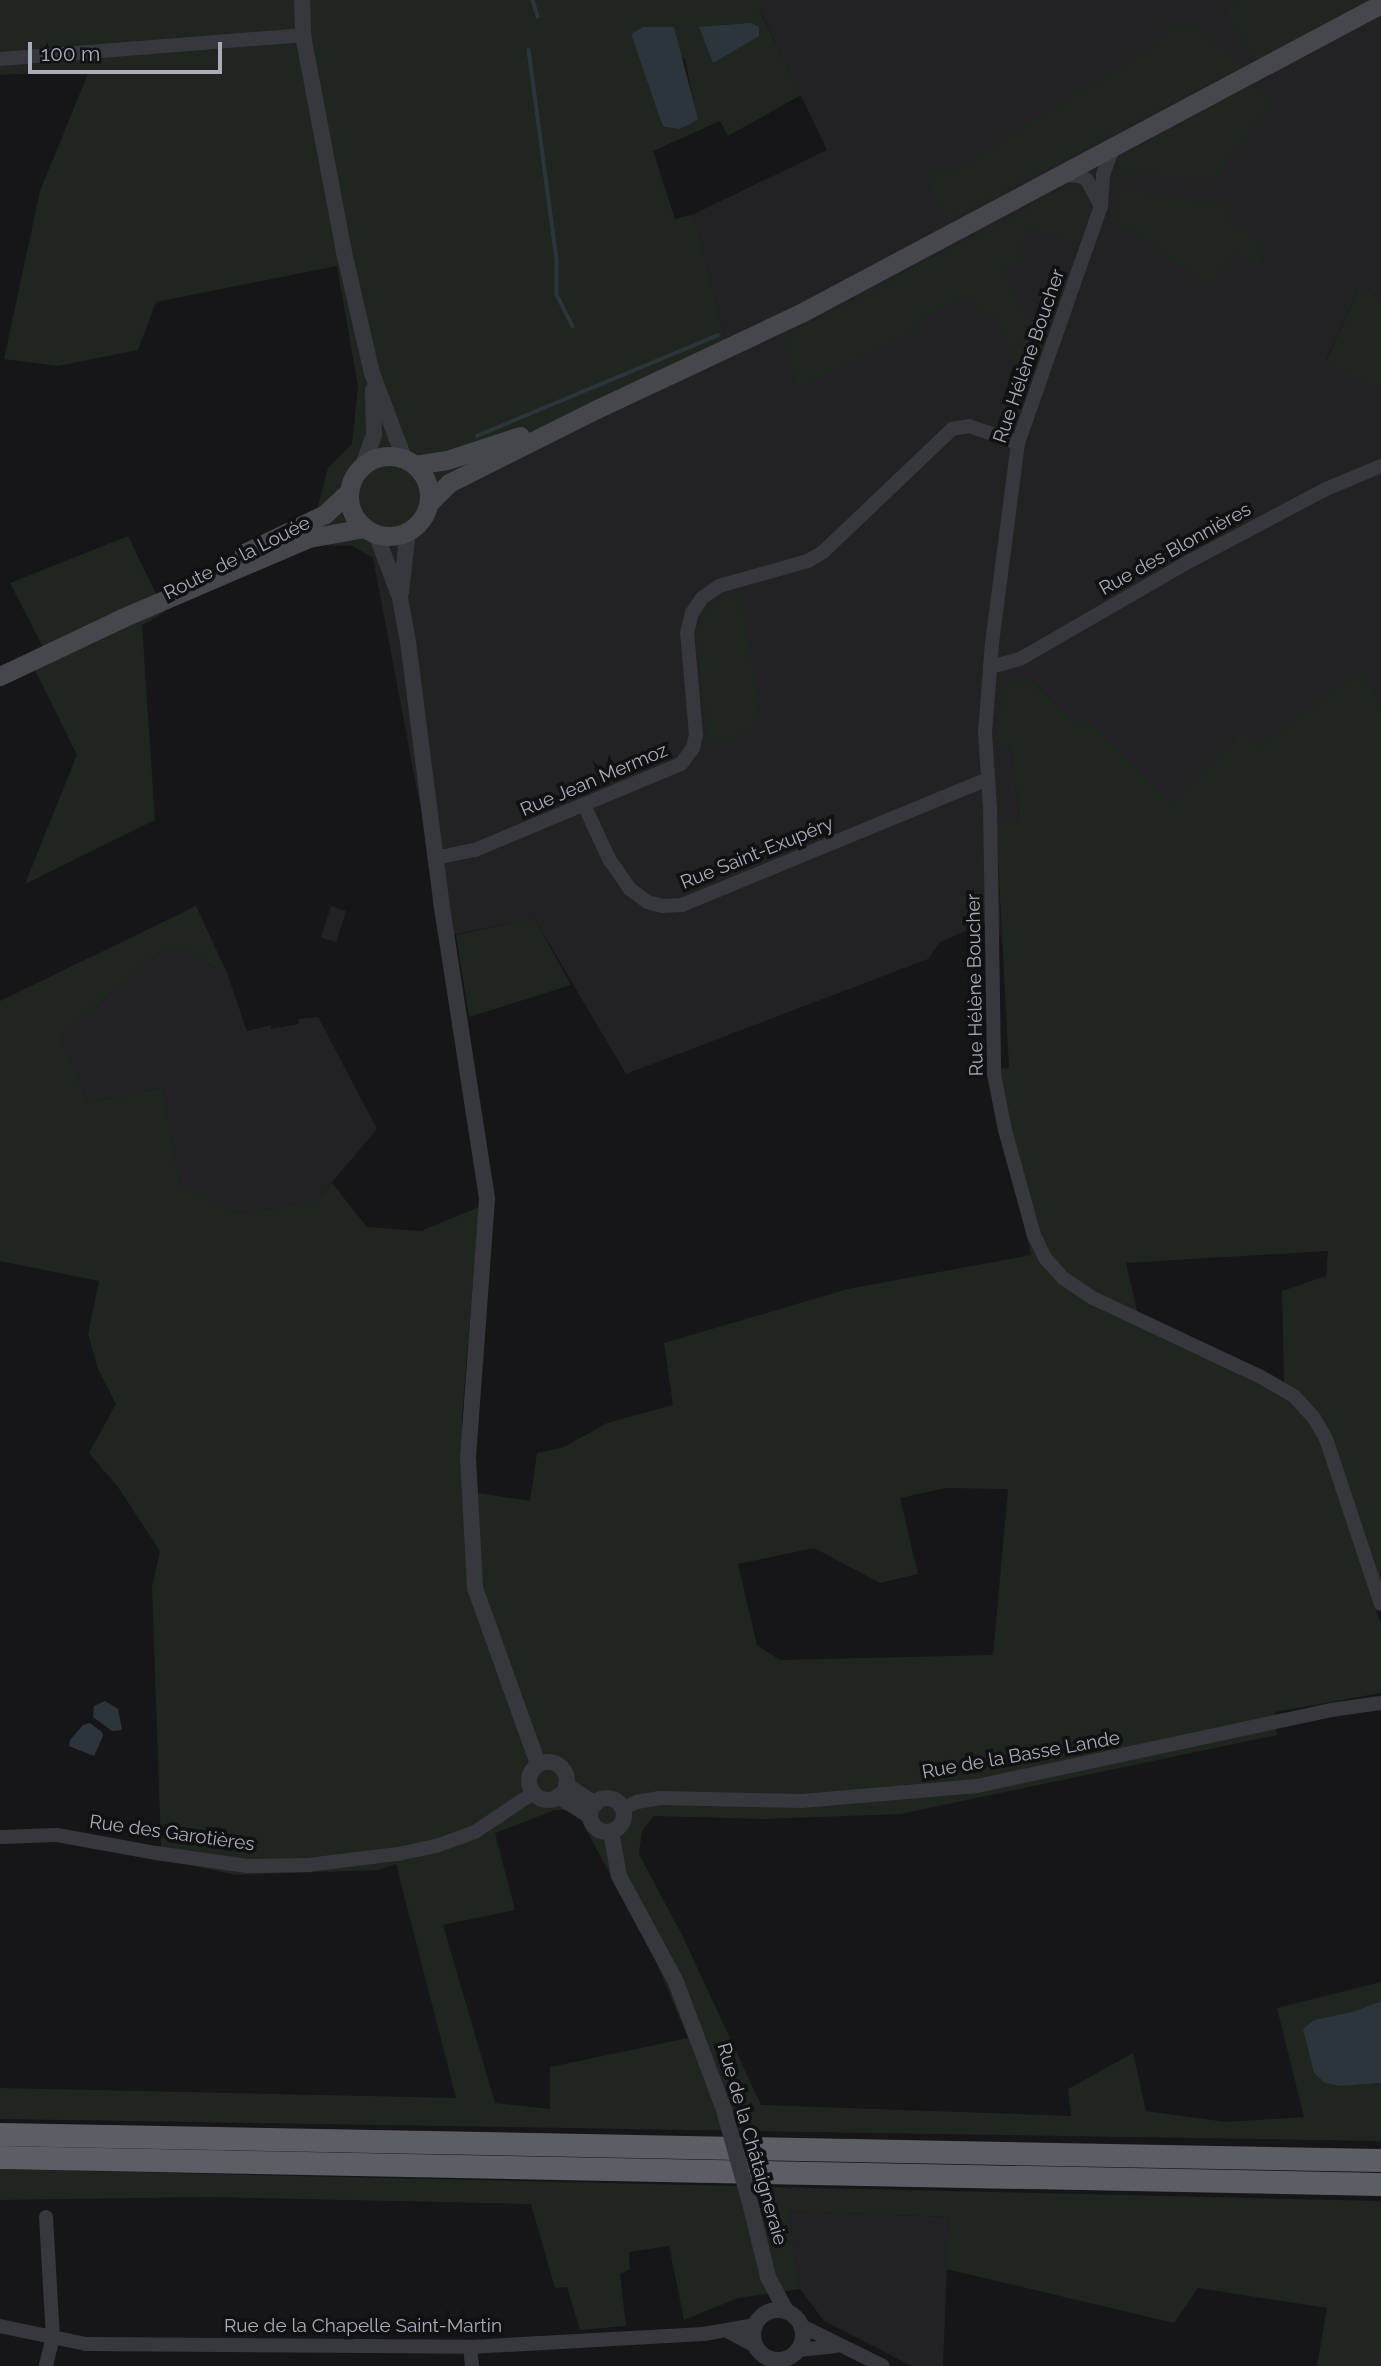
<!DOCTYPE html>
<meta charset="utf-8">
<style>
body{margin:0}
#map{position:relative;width:1381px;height:2366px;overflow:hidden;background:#161618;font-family:Raleway,sans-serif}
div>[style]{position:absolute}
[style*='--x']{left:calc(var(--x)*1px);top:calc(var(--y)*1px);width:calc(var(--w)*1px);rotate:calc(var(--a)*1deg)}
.built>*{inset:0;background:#222225;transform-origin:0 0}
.green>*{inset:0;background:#1e261f}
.water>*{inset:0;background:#2c353c}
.stream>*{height:3.5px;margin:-1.75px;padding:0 1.75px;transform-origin:1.75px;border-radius:1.75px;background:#2c353c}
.minor>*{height:14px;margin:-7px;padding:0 7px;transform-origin:7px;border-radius:7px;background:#37383d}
.tertiary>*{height:16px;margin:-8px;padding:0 8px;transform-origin:8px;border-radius:8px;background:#37383d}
.tertiary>.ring{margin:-8px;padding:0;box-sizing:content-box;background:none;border:16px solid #37383d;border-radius:50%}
.secondary>*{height:19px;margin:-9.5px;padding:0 9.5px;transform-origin:9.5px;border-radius:9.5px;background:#45474d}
.secondary>.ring{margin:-9.5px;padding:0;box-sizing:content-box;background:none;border:19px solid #45474d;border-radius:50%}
.trunk>*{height:23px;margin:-11.5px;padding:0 11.5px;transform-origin:11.5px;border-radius:11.5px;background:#5b5e65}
.tertiary-bridge>*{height:16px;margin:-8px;padding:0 8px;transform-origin:8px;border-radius:8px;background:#37383d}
span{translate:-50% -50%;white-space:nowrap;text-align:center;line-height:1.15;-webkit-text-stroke:7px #111113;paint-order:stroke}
.street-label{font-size:19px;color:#a8adb8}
.scale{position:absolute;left:28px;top:42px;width:194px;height:32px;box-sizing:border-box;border:4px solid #a8adb8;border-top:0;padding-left:9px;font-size:21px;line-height:24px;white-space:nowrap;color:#a8adb8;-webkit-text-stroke:5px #111113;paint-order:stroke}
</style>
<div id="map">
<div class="built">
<div style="clip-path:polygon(767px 0,1239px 0,1223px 10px,1381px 0,1381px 299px,1360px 285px,1325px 363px,1381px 393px,1381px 705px,1360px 671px,1258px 745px,1243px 730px,1172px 805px,1087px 718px,1079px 725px,1027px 677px,998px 745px,1011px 745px,1020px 824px,996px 824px,1001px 935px,990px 935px,984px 923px,940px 942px,928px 959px,626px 1074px,534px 918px,438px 938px,421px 811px,373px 558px,422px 530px,446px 487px,729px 357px,694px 214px,827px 150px,759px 8px)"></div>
<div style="left:331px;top:906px;width:16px;height:33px;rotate:18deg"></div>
<div style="clip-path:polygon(168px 946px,175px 946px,227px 973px,247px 1031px,271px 1025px,271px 1029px,299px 1024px,298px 1019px,318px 1017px,377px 1129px,316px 1201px,238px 1214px,180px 1185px,162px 1088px,89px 1103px,62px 1042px,64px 1033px)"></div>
<div style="clip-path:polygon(788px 2211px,949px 2217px,943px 2366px,912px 2366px,824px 2321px,800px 2289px)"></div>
</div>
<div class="green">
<div style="clip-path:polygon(evenodd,0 0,767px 0,759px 9px,801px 95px,728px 136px,720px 121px,653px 151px,675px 219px,694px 214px,729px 357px,446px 487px,422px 530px,373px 558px,353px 546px,308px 545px,328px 468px,352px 444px,358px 386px,337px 266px,156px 302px,138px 350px,58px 366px,4px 359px,40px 191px,89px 71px,0 75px,0 0,643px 27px,685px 59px,697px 119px,689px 125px,679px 129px,664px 127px,660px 119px,631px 34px,643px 27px)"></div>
<div style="clip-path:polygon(1239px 0,1370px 0,1257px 61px,1223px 10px)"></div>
<div style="clip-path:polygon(1164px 24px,1198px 27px,1235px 58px,1241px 67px,947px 221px,930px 187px,929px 175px,942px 165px,948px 174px,1166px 37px,1159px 26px)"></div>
<div style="clip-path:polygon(1251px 85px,1274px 102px,1215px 179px,1123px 174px,1116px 165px,1126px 153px)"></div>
<div style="clip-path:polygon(1072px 184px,1087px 193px,1092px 208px,1077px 245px,1030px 228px,1016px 264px,1004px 268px,1042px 347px,1027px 383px,991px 312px,981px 316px,970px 295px,917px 321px,921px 330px,797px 389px,784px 336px)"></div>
<div style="clip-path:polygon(1122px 189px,1231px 205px,1226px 215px,1266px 247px,1259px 269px,1236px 254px,1210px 287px,1109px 216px)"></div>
<div style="clip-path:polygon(1360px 285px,1381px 299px,1381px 393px,1325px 364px)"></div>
<div style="clip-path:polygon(128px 536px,165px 612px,142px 625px,155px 820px,25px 884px,77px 755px,35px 670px,50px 661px,10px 583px)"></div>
<div style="clip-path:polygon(741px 593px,758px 700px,754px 730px,718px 745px,708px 742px,695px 634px,699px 620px,708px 609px,723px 597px)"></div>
<div style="clip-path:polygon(evenodd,1361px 670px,1381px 705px,1381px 1609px,1376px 1611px,1381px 1624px,1381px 1693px,1275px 1712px,1277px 1735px,900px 1814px,766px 1819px,654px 1816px,642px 1831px,639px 1854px,683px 1937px,761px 2105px,1071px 2116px,1068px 2089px,1133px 2053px,1146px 2111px,1226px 2122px,1304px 2117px,1277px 2008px,1381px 1982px,1381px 2001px,1352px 2012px,1341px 2086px,1381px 2083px,1381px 2141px,0 2119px,0 2088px,456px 2098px,396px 1864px,377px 1870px,235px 1875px,158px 1858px,161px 1845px,152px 1587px,160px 1551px,118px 1487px,89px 1453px,116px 1404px,98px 1369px,88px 1334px,99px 1281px,0 1261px,0 1001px,196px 906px,227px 973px,175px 946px,168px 946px,64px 1033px,62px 1042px,89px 1103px,162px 1088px,180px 1185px,238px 1214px,316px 1201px,332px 1183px,367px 1227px,421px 1231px,479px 1207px,462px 1417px,465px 1491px,530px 1501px,537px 1453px,564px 1447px,607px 1423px,673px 1405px,664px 1343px,848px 1289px,1031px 1255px,986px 1070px,1009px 1068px,996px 823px,1020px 823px,1011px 746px,997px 745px,1002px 690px,1027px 677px,1079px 725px,1087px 717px,1172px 804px,1243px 730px,1258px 745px,1361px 670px,1328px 1251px,1326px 1276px,1282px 1291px,1284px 1383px,1138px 1315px,1126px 1263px,1328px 1251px,1361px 670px,946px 1488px,1008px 1489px,993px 1655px,780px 1660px,757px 1645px,738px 1564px,814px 1548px,880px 1583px,918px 1574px,900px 1498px,946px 1488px,1361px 670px,555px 1810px,569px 1810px,579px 1816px,654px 1957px,688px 2038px,550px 2067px,550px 2109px,495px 2103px,443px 1925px,515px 1910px,495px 1833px,555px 1810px)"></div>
<div style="clip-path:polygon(534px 918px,571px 985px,469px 1017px,456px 935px)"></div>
<div style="clip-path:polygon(0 2169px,1381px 2201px,1381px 2366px,1317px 2366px,1327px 2308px,1198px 2288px,1174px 2323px,946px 2269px,949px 2217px,788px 2211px,800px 2289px,738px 2298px,684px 2320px,669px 2246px,629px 2252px,630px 2269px,620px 2274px,626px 2326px,580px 2330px,567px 2287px,555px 2288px,531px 2204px,209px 2197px,0 2200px)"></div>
</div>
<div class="water">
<div style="clip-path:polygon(751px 23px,759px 27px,759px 36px,713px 63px,699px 27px)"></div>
<div style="clip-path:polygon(643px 27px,674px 27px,698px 119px,689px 125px,679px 129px,664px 127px,660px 119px,631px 34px)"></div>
<div style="clip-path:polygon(105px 1701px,118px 1709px,122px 1730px,112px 1731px,93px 1717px,94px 1706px)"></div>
<div style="clip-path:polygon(90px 1723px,102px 1732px,103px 1736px,94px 1756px,69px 1746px,70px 1740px,83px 1725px)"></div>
<div style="clip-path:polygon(1381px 2001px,1381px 2083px,1341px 2086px,1325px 2083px,1314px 2073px,1303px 2029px,1314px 2020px,1352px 2012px)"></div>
</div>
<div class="stream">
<div style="--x:533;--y:0;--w:17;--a:73"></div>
<div style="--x:529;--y:50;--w:211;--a:82.4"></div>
<div style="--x:557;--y:259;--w:36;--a:90"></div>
<div style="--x:557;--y:295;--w:35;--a:63"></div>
<div style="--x:477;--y:436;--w:261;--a:-22.7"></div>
</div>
<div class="minor">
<div style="--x:0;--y:59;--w:304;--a:-4.5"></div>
<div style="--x:1063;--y:175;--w:17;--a:3"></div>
<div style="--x:1080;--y:176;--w:8;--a:30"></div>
<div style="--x:1087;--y:180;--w:30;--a:62"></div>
<div style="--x:1101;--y:206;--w:31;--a:-86"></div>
<div style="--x:1103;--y:175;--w:29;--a:-70"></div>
<div style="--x:1101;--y:206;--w:251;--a:109.3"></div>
<div style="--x:1018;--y:443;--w:202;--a:97.4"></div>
<div style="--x:992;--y:643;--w:89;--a:94.5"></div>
<div style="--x:985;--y:732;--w:75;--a:86.2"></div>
<div style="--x:990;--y:807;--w:267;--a:89.1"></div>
<div style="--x:994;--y:1074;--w:57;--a:78.9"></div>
<div style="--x:1005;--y:1130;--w:109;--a:74.6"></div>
<div style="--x:1034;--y:1235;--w:25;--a:64"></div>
<div style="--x:1045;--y:1258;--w:27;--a:48"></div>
<div style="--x:1063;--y:1278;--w:36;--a:34"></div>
<div style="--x:1093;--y:1298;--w:186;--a:25.2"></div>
<div style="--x:1261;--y:1377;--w:39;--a:30"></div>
<div style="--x:1295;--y:1397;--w:28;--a:48"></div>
<div style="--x:1314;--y:1418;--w:24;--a:60"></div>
<div style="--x:1326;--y:1439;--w:174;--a:71.6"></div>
<div style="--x:990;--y:667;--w:31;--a:-15"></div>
<div style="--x:1020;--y:659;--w:196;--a:-30"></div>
<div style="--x:1190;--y:561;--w:154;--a:-27.9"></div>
<div style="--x:1326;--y:489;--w:60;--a:-22.7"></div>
<div style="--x:585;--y:807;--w:57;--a:65.2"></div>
<div style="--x:609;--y:859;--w:37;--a:55"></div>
<div style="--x:630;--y:889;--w:21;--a:37"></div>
<div style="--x:647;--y:902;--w:16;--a:14"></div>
<div style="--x:663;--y:906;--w:19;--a:-3"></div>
<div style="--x:682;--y:905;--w:330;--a:-22.4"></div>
<div style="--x:436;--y:858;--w:40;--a:-12"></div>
<div style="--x:475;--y:850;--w:223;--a:-22.7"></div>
<div style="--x:681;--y:764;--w:20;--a:-53"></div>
<div style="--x:693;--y:748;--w:13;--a:-77"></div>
<div style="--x:696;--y:735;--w:102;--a:-95"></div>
<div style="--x:687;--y:633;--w:21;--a:-76"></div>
<div style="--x:692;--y:613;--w:18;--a:-56"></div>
<div style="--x:702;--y:598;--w:21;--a:-35"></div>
<div style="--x:719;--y:586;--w:92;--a:-15.7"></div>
<div style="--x:808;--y:561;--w:17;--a:-31"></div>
<div style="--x:823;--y:552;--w:178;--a:-43.6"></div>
<div style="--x:952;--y:429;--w:17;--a:-10"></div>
<div style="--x:969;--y:426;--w:52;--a:19.1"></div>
<div style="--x:623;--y:1808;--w:15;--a:-23"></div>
<div style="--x:637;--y:1802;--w:23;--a:-10"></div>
<div style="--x:660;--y:1798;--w:142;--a:1.2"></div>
<div style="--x:802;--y:1801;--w:176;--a:-4.9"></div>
<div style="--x:977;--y:1786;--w:362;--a:-12.1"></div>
<div style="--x:1331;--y:1710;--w:50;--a:-8"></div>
<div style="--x:0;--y:1837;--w:57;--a:-2"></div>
<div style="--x:57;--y:1835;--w:101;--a:10.3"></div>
<div style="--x:156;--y:1853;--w:92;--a:8.1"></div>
<div style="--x:247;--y:1866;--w:61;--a:-0.9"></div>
<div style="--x:308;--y:1865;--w:91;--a:-7"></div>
<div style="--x:398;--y:1854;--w:39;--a:-12"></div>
<div style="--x:436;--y:1846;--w:41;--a:-19.7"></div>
<div style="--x:475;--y:1832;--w:70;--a:-33.9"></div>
<div style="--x:46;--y:2217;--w:120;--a:86.7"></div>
<div style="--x:53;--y:2337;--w:30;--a:104"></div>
<div style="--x:0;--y:2326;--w:88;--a:11.8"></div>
<div style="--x:86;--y:2344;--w:384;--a:0.4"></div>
<div style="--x:470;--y:2347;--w:234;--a:-3.2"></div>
<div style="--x:704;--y:2334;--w:52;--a:-10"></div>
<div style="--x:802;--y:2326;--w:90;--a:26.3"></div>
<div style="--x:729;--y:2332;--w:30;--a:28"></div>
<div style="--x:470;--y:2347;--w:19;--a:84"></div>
<div style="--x:799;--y:2350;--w:37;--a:-6"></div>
</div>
<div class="tertiary">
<div style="--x:302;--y:0;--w:35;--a:88"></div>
<div style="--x:303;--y:35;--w:221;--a:79.3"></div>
<div style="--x:344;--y:252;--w:124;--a:77"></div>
<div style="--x:372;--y:373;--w:91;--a:69.4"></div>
<div style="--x:363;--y:465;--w:32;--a:-70"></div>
<div style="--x:374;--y:435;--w:45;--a:-91.3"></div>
<div style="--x:376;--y:534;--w:68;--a:69.4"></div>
<div style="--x:400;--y:598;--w:45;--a:79.7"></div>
<div style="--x:408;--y:642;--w:261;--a:82.7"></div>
<div style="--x:441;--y:901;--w:302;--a:81.2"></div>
<div style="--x:487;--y:1199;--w:259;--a:94.2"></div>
<div style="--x:468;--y:1457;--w:131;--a:86.9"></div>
<div style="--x:475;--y:1588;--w:187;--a:70.3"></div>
<div style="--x:401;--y:592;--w:61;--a:-83.5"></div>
<div class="ring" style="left:529px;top:1762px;width:22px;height:22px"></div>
<div style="--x:566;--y:1785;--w:35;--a:33"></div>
<div style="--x:558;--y:1796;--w:38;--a:32"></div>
<div class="ring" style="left:590px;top:1798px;width:18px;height:18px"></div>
<div style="--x:611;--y:1832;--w:45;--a:79.7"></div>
<div style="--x:619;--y:1876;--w:120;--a:61.7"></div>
<div style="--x:676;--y:1982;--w:137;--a:69.4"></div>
<div style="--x:751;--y:2207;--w:72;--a:76.3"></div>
<div style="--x:768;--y:2277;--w:38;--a:62"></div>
<div class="ring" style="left:753px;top:2310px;width:34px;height:34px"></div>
</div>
<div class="secondary">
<div class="ring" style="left:349px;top:456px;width:61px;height:61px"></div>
<div style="--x:415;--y:465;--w:32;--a:-9"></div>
<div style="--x:447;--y:460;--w:77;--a:-18.2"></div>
<div style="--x:429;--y:503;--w:28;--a:-45"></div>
<div style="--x:449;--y:483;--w:165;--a:-26.6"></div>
<div style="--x:597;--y:409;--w:225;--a:-25.2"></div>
<div style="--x:801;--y:313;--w:657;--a:-28.05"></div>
<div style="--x:244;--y:553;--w:90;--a:-25.7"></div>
<div style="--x:325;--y:514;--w:33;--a:-43"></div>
<div style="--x:0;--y:676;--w:135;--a:-25.4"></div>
<div style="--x:122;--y:618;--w:203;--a:-23.2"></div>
<div style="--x:309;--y:538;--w:56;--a:-10.3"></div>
</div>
<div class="trunk">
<div style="--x:0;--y:2134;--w:1381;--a:1.08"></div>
<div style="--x:0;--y:2157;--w:1381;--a:1.12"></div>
</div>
<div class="tertiary-bridge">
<div style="--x:724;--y:2110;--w:101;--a:74.4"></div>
</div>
<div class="street-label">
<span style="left:1029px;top:356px;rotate:-71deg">Rue Hélène Boucher</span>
<span style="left:1175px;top:549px;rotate:-29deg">Rue des Blonnières</span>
<span style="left:237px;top:558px;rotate:-27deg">Route de la Louée</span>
<span style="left:594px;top:780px;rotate:-23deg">Rue Jean Mermoz</span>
<span style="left:757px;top:853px;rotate:-22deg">Rue Saint-Exupéry</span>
<span style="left:975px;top:985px;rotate:-91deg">Rue Hélène Boucher</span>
<span style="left:1021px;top:1755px;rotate:-10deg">Rue de la Basse Lande</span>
<span style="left:172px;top:1833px;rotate:8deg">Rue des Garotières</span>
<span style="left:752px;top:2144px;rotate:74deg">Rue de la Châtaigneraie</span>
<span style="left:363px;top:2326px">Rue de la Chapelle Saint-Martin</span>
</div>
<div class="scale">100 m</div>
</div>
